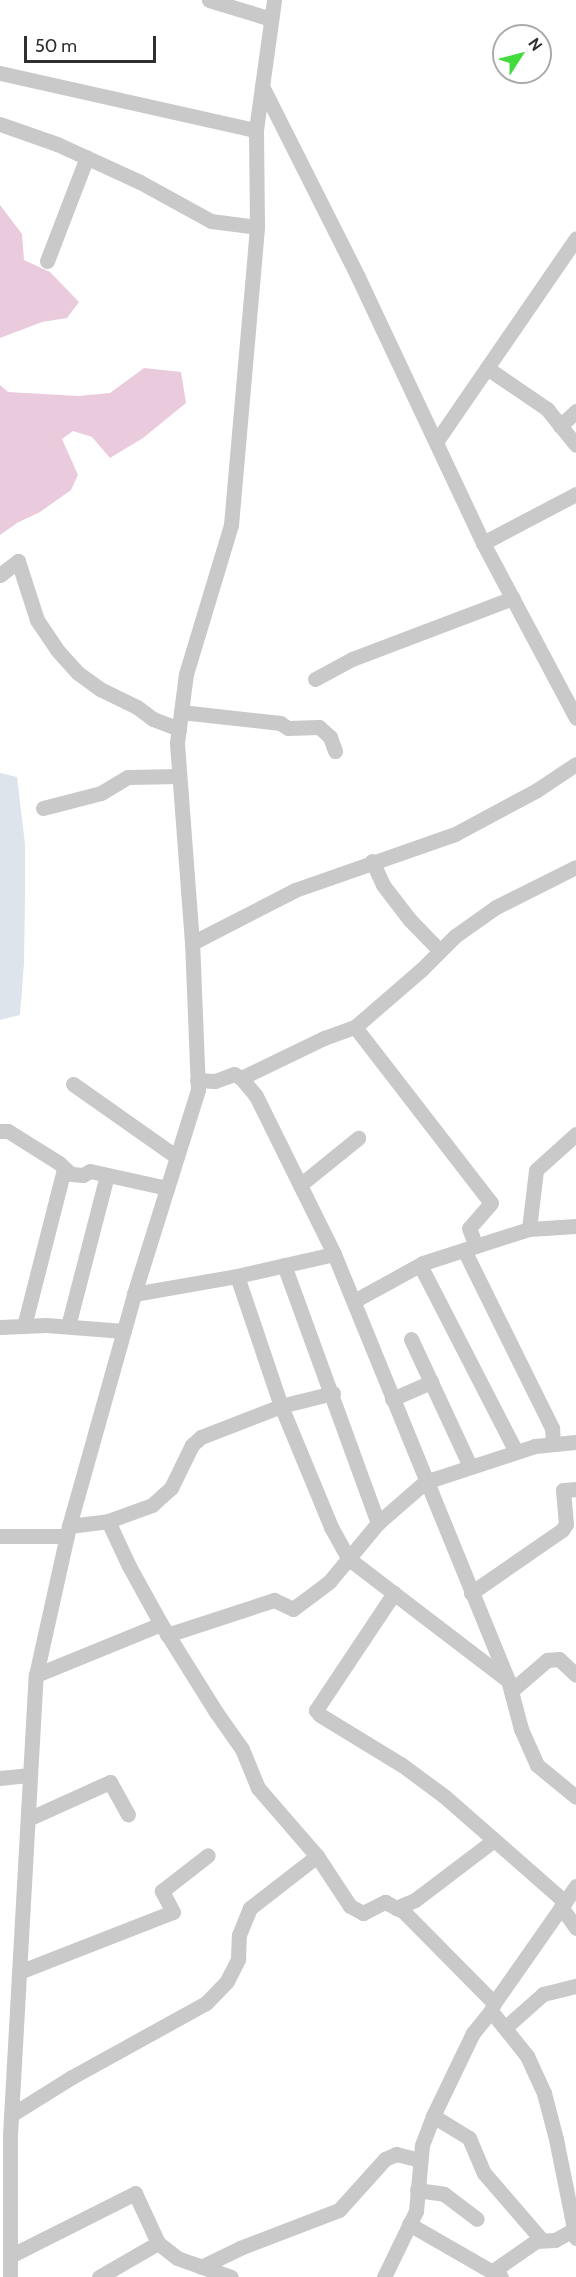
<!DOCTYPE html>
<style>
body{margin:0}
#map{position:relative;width:576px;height:2277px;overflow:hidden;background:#fff;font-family:Cabin,sans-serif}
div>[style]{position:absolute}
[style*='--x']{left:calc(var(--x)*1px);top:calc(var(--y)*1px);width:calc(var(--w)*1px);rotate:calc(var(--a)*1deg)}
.green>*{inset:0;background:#dde4eb}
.water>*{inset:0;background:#eacadd}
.minor>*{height:15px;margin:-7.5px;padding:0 7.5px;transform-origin:7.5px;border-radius:7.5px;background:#c9c9c9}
span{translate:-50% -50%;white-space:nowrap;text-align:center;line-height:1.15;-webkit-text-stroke:6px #fff;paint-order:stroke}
.north{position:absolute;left:492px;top:24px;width:60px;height:60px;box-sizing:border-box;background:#fff;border:2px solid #acacac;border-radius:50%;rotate:54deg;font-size:16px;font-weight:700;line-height:24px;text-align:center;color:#2f2f2f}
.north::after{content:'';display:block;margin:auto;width:21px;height:27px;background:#43db3b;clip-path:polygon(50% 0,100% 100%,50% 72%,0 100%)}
.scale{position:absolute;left:24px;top:36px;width:132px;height:27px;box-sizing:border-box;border:3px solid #2f2f2f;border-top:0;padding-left:8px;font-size:18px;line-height:21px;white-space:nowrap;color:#2f2f2f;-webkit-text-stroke:4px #fff;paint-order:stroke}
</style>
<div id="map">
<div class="green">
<div style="clip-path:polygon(0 773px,17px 777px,25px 844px,25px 893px,24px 963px,20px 1015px,0 1020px)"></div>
</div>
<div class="water">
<div style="clip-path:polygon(0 205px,22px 234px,24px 260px,50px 272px,79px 302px,67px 318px,42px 322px,0 338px)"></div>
<div style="clip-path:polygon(144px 368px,181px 372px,186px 403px,143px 438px,110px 458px,92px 437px,73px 431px,62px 439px,78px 475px,71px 490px,40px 512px,17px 523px,0 535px,0 385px,8px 392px,78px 396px,110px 393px)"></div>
</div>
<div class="minor">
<div style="--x:209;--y:0;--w:65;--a:17"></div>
<div style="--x:0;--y:73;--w:262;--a:12.6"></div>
<div style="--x:262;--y:86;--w:212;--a:63.3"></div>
<div style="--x:357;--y:275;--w:296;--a:64.8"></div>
<div style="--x:483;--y:543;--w:198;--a:62"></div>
<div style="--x:0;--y:124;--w:60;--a:19.3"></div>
<div style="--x:57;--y:144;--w:91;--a:24.6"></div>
<div style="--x:140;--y:182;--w:81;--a:28.8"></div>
<div style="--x:211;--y:221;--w:46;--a:7.4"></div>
<div style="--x:47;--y:261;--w:111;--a:-69"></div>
<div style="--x:487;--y:368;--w:73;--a:34.3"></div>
<div style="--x:547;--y:409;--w:46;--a:51.1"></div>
<div style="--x:560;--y:426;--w:22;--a:-43"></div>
<div style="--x:436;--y:442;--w:247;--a:-55.5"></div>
<div style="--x:483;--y:543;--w:105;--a:-27.8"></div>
<div style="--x:0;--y:575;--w:23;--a:-38"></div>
<div style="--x:18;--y:561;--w:62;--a:72.1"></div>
<div style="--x:37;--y:620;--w:37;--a:56"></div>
<div style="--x:58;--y:651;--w:30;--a:48"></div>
<div style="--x:78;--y:673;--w:27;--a:36"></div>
<div style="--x:100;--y:689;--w:41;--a:25.9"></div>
<div style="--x:137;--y:707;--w:20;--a:37"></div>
<div style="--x:153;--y:719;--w:28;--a:21"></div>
<div style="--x:315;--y:679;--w:42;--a:-28.4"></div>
<div style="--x:352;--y:659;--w:172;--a:-20.8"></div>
<div style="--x:181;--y:712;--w:100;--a:6.3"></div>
<div style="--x:280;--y:723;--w:9;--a:32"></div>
<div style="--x:288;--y:728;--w:31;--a:-2"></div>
<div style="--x:319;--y:727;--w:15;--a:42"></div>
<div style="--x:330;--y:737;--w:15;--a:70"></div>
<div style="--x:43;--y:808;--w:60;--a:-14.5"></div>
<div style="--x:101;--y:793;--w:31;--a:-31"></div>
<div style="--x:128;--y:777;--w:51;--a:-1.1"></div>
<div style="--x:372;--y:861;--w:26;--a:65"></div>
<div style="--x:383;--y:885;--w:44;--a:52.4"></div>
<div style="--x:410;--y:920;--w:43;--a:45.9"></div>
<div style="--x:192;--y:943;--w:116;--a:-27.2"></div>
<div style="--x:295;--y:890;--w:170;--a:-19.3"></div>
<div style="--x:455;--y:834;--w:93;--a:-28.2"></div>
<div style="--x:537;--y:790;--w:47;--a:-33.7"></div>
<div style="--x:355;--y:1027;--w:222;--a:52.3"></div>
<div style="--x:491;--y:1203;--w:33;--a:131"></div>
<div style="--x:469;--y:1228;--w:19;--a:69"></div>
<div style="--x:241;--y:1078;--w:92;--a:-25.7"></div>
<div style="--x:324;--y:1038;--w:33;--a:-20"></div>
<div style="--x:355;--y:1027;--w:89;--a:-40.9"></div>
<div style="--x:422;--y:969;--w:47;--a:-45"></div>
<div style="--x:455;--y:936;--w:50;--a:-35.3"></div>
<div style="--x:496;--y:907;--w:89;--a:-26.6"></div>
<div style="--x:197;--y:1080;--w:18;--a:3"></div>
<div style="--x:215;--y:1081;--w:20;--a:-20"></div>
<div style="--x:234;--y:1074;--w:8;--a:30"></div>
<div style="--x:241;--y:1078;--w:23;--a:50"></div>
<div style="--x:256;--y:1096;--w:176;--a:63.7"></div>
<div style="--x:334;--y:1254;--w:460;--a:67.8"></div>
<div style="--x:508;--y:1680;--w:51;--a:75.1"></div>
<div style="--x:521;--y:1729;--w:39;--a:66"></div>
<div style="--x:537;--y:1765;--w:50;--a:39.4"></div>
<div style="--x:73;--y:1084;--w:127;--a:35.1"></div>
<div style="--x:0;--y:1131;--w:8;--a:0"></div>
<div style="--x:8;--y:1131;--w:60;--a:32.1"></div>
<div style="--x:59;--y:1163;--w:16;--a:43"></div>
<div style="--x:71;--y:1174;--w:12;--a:5"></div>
<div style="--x:83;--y:1175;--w:8;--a:-30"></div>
<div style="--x:90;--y:1171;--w:79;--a:12.4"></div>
<div style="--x:300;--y:1185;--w:75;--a:-39"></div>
<div style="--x:529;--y:1229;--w:47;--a:-3.7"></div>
<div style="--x:464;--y:1250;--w:199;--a:63.7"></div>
<div style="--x:552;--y:1428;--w:16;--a:86"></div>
<div style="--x:284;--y:1265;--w:275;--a:70"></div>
<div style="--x:420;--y:1265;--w:210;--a:62.8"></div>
<div style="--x:134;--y:1294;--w:105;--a:-9.9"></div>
<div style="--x:237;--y:1276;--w:99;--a:-12.8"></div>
<div style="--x:354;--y:1301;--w:79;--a:-28.8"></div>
<div style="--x:423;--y:1263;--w:111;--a:-17.8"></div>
<div style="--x:529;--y:1229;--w:59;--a:-83.2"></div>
<div style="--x:536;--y:1170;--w:54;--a:-42"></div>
<div style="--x:24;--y:1326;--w:162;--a:-75.7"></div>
<div style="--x:68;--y:1326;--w:156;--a:-75.5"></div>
<div style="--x:0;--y:1327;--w:46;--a:-2.5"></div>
<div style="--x:46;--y:1325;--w:78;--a:4.4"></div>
<div style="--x:411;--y:1339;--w:140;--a:65.1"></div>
<div style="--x:333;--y:1393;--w:54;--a:166"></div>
<div style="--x:281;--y:1406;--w:131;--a:67.5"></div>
<div style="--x:331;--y:1527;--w:37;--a:61"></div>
<div style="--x:349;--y:1559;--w:199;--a:37.4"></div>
<div style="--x:392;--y:1399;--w:43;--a:-23.6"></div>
<div style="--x:108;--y:1521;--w:50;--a:65"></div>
<div style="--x:129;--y:1566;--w:66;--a:61.1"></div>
<div style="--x:161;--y:1624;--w:104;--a:58"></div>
<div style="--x:216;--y:1712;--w:45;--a:54.9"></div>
<div style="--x:242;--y:1749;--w:42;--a:67.7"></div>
<div style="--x:258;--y:1788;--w:90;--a:49.1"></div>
<div style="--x:317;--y:1856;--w:60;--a:56.6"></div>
<div style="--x:350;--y:1906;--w:15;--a:28"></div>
<div style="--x:363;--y:1913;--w:25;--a:-27"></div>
<div style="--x:385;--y:1902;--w:20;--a:27"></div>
<div style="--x:403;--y:1911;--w:129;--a:45.3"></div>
<div style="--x:69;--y:1526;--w:39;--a:-7"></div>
<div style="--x:108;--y:1521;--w:47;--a:-20"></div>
<div style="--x:152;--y:1505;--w:25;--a:-42"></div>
<div style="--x:171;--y:1488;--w:48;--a:-64"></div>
<div style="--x:192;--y:1445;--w:12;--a:-42"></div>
<div style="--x:201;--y:1437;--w:86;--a:-21.2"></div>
<div style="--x:281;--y:1406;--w:137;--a:-108.7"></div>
<div style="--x:0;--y:1536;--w:67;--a:0"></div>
<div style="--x:394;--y:1593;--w:141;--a:123.7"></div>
<div style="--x:316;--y:1710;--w:6;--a:51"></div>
<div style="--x:320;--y:1715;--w:96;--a:31.4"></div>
<div style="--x:402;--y:1765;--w:52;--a:36.4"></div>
<div style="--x:444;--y:1796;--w:161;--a:41.2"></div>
<div style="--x:471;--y:1593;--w:111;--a:-34.7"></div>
<div style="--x:562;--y:1530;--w:7;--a:-56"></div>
<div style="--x:566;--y:1524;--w:34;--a:-95"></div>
<div style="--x:563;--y:1490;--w:13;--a:-4"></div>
<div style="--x:167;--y:1635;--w:113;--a:-18.1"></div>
<div style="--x:274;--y:1600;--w:21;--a:25"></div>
<div style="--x:293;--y:1609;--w:45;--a:-36.9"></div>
<div style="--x:329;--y:1582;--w:77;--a:-50.3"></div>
<div style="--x:378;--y:1523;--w:62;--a:-41.1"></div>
<div style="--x:425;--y:1482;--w:116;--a:-18.1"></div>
<div style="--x:535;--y:1446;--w:41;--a:-5.6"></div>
<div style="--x:36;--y:1675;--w:135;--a:-22.2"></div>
<div style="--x:511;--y:1691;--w:48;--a:-40.7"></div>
<div style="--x:547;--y:1660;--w:12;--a:-5"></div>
<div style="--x:559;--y:1659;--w:23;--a:43"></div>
<div style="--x:0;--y:1778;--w:30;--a:-6"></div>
<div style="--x:28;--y:1819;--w:90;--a:-24.3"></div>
<div style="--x:110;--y:1782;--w:37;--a:61"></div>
<div style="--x:576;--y:1886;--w:143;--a:125"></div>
<div style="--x:494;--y:2003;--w:9;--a:111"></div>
<div style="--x:491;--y:2011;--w:58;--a:51.3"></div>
<div style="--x:527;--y:2056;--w:41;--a:65.3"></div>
<div style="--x:544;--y:2093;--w:48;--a:75.4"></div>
<div style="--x:556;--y:2139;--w:101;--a:78.6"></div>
<div style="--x:561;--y:1907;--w:26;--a:54"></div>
<div style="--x:396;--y:1908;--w:21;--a:-23"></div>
<div style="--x:415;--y:1900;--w:99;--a:-37.2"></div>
<div style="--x:19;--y:1972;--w:165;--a:-21.3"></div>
<div style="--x:173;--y:1912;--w:24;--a:-118"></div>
<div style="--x:162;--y:1891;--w:58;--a:-38"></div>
<div style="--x:506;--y:2027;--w:50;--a:-41.7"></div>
<div style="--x:543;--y:1994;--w:34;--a:-14"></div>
<div style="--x:11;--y:2115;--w:72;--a:-31.9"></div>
<div style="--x:72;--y:2077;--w:153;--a:-28.9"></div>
<div style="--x:206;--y:2003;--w:30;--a:-46"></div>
<div style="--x:227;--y:1981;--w:25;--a:-63"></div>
<div style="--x:238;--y:1959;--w:24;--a:-88"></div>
<div style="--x:239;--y:1935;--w:29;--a:-68"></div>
<div style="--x:250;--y:1908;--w:85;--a:-37.8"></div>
<div style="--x:433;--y:2116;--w:42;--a:31.4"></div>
<div style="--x:469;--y:2138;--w:38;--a:67"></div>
<div style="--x:484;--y:2173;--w:87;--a:49.2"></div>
<div style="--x:417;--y:2190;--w:27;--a:8"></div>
<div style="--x:444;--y:2194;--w:41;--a:37.1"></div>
<div style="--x:409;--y:2224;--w:106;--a:29.9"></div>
<div style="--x:10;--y:2256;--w:140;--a:-26.7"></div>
<div style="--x:135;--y:2193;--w:55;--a:65.3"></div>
<div style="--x:158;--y:2243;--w:24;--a:38"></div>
<div style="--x:177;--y:2258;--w:57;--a:19.4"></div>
<div style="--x:201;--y:2267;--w:43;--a:-26"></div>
<div style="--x:240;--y:2248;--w:106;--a:-21"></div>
<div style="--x:339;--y:2210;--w:69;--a:-48"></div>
<div style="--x:385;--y:2159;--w:12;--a:-24"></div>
<div style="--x:396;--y:2154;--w:25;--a:14"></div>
<div style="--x:493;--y:2271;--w:52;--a:-34.9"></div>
<div style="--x:536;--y:2241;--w:19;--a:-3"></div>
<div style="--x:555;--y:2240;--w:21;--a:-29"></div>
<div style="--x:10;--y:2277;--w:142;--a:-90"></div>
<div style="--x:10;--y:2135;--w:461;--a:-86.8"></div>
<div style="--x:36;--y:1675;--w:153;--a:-77.5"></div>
<div style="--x:69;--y:1526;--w:241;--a:-74.3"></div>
<div style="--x:134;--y:1294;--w:214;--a:-72.6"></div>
<div style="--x:198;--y:1090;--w:147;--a:-92.3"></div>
<div style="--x:192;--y:943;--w:201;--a:-94.3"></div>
<div style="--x:177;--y:743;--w:70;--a:-82.6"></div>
<div style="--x:186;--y:674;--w:156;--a:-73.2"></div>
<div style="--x:231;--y:525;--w:299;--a:-85"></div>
<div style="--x:257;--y:227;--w:97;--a:-90.6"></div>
<div style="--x:256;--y:130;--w:131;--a:-82.1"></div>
<div style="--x:99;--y:2277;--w:68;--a:-30"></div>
<div style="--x:384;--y:2277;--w:73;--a:-64.1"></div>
<div style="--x:416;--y:2211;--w:66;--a:-84.8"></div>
<div style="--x:422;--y:2145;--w:31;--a:-69"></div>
<div style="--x:433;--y:2116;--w:92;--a:-64.3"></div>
<div style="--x:473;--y:2033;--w:28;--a:-51"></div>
</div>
<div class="north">N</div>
<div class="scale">50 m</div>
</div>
